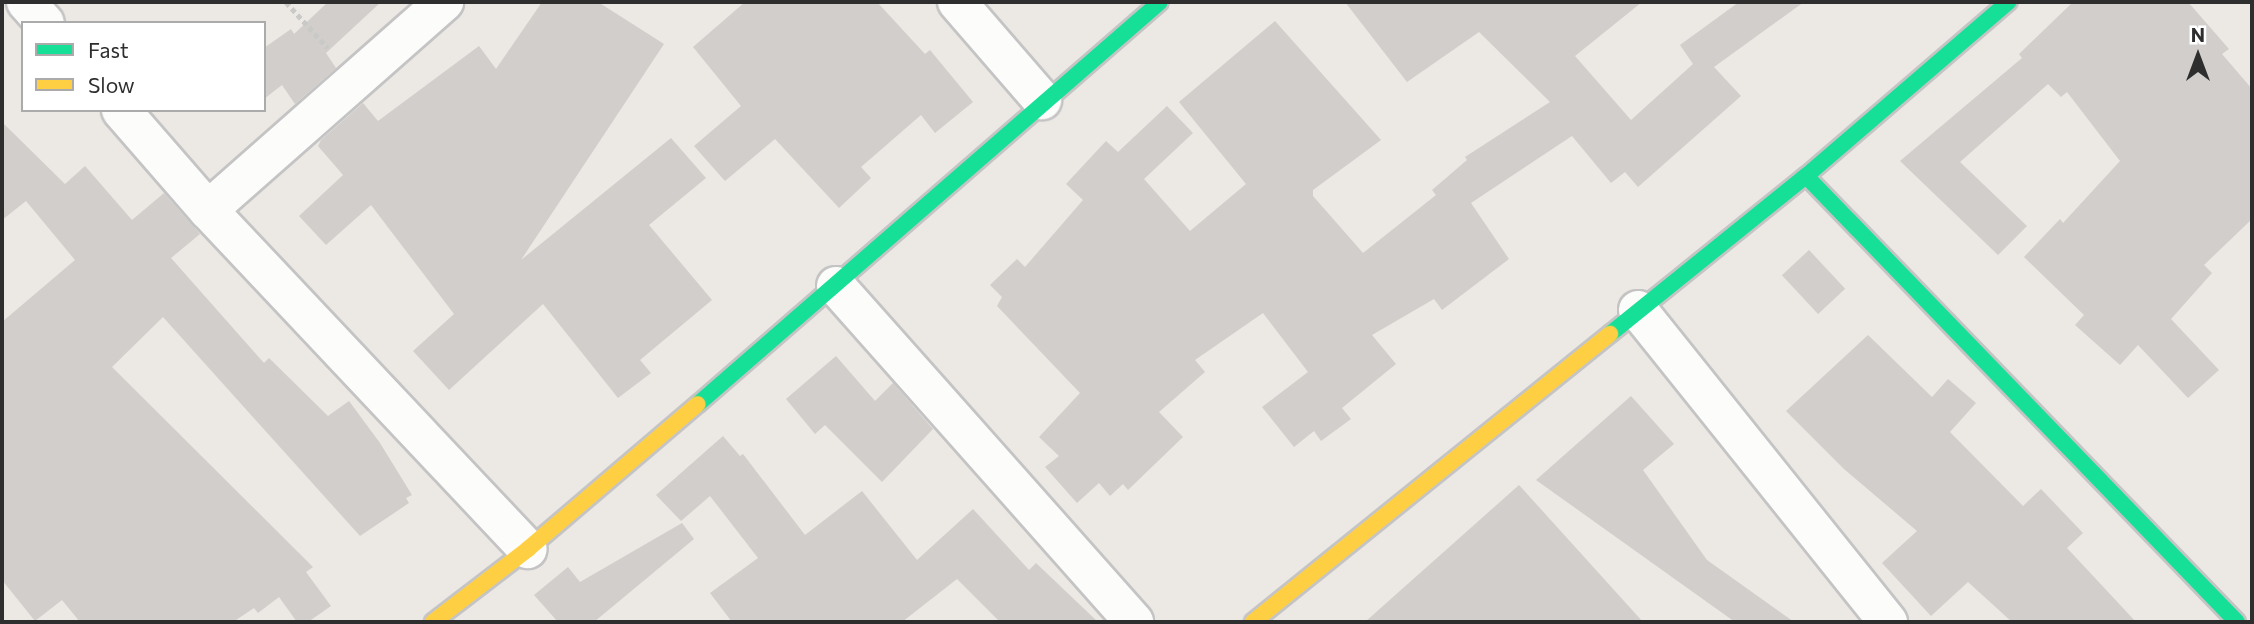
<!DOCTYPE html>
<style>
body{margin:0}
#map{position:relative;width:2254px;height:624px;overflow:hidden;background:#ece8e4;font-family:Commissioner,sans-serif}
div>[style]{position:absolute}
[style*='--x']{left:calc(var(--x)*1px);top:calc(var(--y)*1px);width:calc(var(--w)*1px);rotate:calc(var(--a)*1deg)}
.building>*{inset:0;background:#d1cecb;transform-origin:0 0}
.path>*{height:4.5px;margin-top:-2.25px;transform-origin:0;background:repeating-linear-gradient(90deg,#c9c9c8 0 5px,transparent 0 8.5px)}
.roads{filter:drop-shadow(2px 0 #c5c4c5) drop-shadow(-2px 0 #c5c4c5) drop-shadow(0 2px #c5c4c5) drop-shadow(0 -2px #c5c4c5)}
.street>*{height:38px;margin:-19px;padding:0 19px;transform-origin:19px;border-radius:19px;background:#fcfcfb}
.fast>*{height:16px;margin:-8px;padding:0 8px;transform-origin:8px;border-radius:8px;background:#16e098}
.slow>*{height:16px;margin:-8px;padding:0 8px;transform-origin:8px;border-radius:8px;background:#ffcf43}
span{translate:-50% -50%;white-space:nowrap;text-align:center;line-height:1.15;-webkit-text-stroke:7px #fff;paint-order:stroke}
.frame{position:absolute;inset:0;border:4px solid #2e2e2e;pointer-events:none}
.legend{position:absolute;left:21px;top:21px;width:245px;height:91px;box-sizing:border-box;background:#fff;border:2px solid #ababab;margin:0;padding:9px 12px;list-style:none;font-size:21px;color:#2e2e2e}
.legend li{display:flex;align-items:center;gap:14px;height:35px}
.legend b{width:35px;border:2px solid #ababab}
.north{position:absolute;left:2163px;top:21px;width:70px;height:70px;-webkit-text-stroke:5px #fff;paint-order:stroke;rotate:0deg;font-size:19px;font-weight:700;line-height:28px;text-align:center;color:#2e2e2e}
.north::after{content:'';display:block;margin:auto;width:24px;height:32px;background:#2e2e2e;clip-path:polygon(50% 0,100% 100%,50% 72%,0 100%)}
</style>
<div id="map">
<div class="building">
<div style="clip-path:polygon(328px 2px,381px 2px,326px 53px,336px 68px,295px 104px,282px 85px,264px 99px,264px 48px,291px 29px,294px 34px)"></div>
<div style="clip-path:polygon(542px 2px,598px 2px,664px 44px,521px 260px,671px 138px,706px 178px,649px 225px,712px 300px,640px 360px,651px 373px,618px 398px,543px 304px,449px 390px,413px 351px,454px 314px,371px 205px,326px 245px,299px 216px,343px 175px,318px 146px,321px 140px,363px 103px,378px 121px,479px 46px,496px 69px)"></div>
<div style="clip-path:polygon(745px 2px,877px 2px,925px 54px,930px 50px,973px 102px,935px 133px,921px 115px,861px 167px,871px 178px,839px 208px,775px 139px,725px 181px,694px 146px,741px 106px,693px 47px)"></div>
<div style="clip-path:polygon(1345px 2px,1642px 2px,1575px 56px,1631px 120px,1693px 64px,1680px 45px,1739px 2px,1804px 2px,1714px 67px,1741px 96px,1638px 187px,1625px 172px,1611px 183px,1572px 136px,1471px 203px,1509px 259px,1442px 310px,1434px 299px,1372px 335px,1396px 364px,1342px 408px,1351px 419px,1321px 441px,1314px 431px,1294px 447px,1262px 407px,1308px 372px,1263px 313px,1195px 360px,1205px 372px,1159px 412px,1183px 437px,1128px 490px,1123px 484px,1110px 496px,1099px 483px,1077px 503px,1045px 467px,1059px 456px,1039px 437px,1080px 393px,997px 306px,1002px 297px,990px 285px,1017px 259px,1025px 267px,1083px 200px,1066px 184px,1106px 141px,1118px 152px,1167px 106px,1193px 133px,1144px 179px,1190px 231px,1246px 184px,1179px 102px,1275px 21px,1381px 140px,1313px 190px,1313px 196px,1363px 253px,1436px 195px,1432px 190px,1467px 160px,1465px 157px,1550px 102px,1479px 32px,1407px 82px)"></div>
<div style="clip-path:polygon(2073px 2px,2188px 2px,2229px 49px,2222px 54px,2252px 89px,2252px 219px,2204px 265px,2212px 273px,2171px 319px,2219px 370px,2188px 398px,2138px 345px,2120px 365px,2075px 325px,2084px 315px,2024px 257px,2060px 219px,2063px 223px,2120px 161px,2067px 92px,2061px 97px,2048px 84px,1960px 162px,2027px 226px,1998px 255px,1900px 161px,2022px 58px,2019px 54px)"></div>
<div style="clip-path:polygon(2px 122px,65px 184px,85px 166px,132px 220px,164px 193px,200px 234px,171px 258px,264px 363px,269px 358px,328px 416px,349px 401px,380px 443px,412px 495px,406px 498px,409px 503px,360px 536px,163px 317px,112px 367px,313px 567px,306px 572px,331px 606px,308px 622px,297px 622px,279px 597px,258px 613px,254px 608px,233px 622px,80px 622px,62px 600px,35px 621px,2px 580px,2px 322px,75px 260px,26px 201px,2px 220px)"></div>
<div style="left:1809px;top:250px;width:53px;height:37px;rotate:47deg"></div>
<div style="clip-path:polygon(1868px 335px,1932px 397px,1948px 379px,1976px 403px,1950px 432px,2023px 506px,2041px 489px,2083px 533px,2067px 548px,2136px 622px,2012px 622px,1968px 582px,1931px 616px,1882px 563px,1917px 531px,1844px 469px,1786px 411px)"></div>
<div style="clip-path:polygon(836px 356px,875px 401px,893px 383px,933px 429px,882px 482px,825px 425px,815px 434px,786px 399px)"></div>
<div style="clip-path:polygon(1631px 396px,1674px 444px,1643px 470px,1707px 560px,1794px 622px,1735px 622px,1536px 480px)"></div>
<div style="clip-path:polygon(723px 436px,740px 456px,743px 454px,805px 535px,862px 491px,917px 560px,973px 509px,1029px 570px,1036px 563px,1098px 622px,1000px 622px,957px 579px,902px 622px,732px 622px,710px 593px,758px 558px,710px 496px,681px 521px,656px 495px)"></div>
<div style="clip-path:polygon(1519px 485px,1643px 622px,1365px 622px)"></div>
<div style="clip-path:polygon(682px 523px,694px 539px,594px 622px,558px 622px,534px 595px,568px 567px,580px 582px)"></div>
</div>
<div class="path">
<div style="--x:286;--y:2;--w:62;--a:47.6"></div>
</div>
<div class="roads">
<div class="street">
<div style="--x:26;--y:2;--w:28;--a:48"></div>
<div style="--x:957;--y:2;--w:130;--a:49.1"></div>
<div style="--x:121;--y:110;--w:133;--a:49"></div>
<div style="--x:208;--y:210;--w:466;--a:46.7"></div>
<div style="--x:208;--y:210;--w:315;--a:-41.4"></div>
<div style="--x:836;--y:286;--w:449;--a:48.4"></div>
<div style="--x:1638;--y:310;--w:400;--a:51.3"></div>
</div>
<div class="fast">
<div style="--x:1806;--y:176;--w:620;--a:45.98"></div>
<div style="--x:1610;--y:334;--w:252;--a:-38.9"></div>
<div style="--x:1806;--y:176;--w:267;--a:-40.7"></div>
<div style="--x:698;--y:404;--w:612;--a:-41.03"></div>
</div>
<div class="slow">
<div style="--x:433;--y:622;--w:120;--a:-37.5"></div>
<div style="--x:528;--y:549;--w:223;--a:-40.5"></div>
<div style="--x:1253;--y:622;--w:459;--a:-38.9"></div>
</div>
</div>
<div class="frame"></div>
<ul class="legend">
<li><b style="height:9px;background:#16e098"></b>Fast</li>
<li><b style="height:9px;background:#ffcf43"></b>Slow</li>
</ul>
<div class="north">N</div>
</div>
